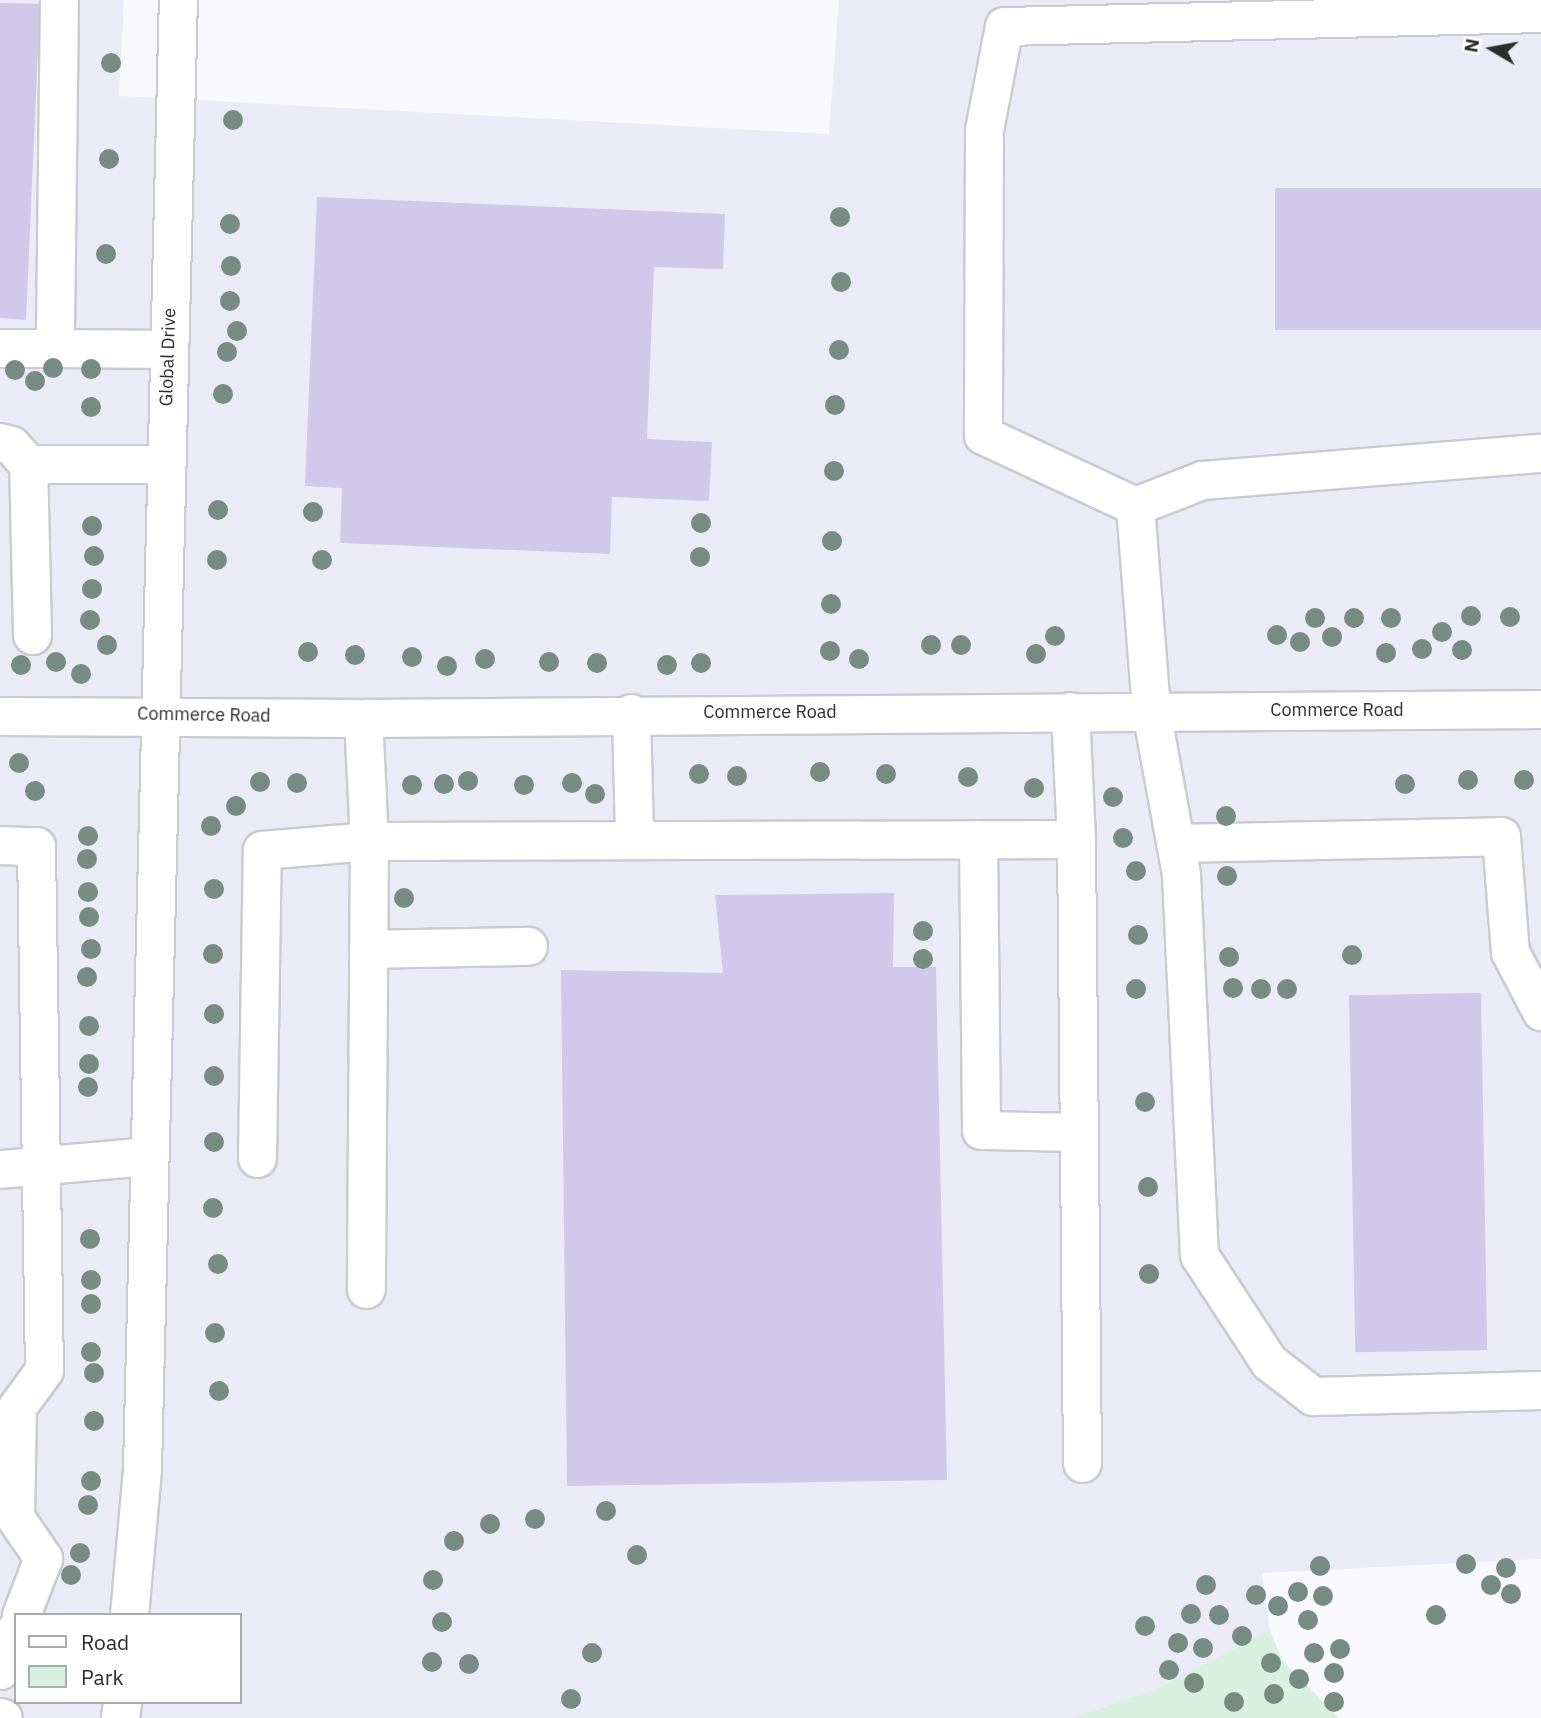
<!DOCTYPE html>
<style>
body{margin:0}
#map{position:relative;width:1541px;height:1718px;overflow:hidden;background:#f8f8fd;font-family:"IBM Plex Sans",sans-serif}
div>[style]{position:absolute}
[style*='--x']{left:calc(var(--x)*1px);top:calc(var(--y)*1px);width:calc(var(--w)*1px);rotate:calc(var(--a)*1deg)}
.built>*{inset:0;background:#ebebf7}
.green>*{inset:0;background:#d8f0e0}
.building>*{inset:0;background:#d1c9ea;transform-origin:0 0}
.roads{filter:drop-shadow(2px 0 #cacad0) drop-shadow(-2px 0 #cacad0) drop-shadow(0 2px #cacad0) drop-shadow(0 -2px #cacad0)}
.minor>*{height:37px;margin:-18.5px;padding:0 18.5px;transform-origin:18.5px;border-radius:18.5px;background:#fff}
.trees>*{width:20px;height:20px;margin:-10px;border-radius:50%;background:#768c82}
span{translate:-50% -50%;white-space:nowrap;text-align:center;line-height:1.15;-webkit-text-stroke:7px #fff;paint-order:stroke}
.street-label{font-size:18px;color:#2d2d2f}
.legend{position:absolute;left:14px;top:1613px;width:228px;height:91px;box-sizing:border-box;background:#fff;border:2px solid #ababac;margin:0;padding:9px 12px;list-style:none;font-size:21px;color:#2d2d2f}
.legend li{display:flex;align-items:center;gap:14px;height:35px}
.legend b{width:35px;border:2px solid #ababac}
.north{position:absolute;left:1457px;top:14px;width:70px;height:70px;-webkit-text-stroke:5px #fff;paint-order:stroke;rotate:280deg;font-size:19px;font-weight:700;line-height:28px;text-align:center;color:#2d2d2f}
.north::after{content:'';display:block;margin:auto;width:24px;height:32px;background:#2d2d2f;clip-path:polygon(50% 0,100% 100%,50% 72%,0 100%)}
</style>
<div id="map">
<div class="built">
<div style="clip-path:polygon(evenodd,0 0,124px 0,119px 96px,829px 134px,839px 0,1541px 0,1541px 1559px,1262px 1573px,1270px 1630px,1154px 1690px,1072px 1718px,0 1718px,0 0,16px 1615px,240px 1615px,240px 1702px,16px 1702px,16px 1615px)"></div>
</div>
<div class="green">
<div style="clip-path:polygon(1270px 1630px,1282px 1660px,1339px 1718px,1072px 1718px,1154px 1690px)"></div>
</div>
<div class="building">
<div style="clip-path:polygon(0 3px,40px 4px,26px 320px,0 318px)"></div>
<div style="left:1541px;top:188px;width:142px;height:266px;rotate:90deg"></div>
<div style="clip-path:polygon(317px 197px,725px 214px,723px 269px,654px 267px,647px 439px,712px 442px,709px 501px,612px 497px,610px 554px,340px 543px,342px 488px,305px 486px)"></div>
<div style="clip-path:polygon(894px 893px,893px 967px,936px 967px,947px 1480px,567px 1486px,561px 970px,723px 973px,715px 895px)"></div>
<div style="left:1481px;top:993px;width:357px;height:132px;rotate:89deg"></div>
</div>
<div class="roads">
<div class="minor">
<div style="--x:59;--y:0;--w:348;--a:90.7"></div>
<div style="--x:55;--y:348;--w:114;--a:0.5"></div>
<div style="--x:1541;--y:13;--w:537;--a:178.61"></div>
<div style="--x:1004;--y:26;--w:106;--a:100.9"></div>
<div style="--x:984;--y:130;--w:305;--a:90.2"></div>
<div style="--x:983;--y:435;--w:168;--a:25"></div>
<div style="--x:1135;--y:506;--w:72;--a:-21.2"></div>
<div style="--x:1202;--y:480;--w:340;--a:-4.6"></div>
<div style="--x:0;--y:348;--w:55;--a:0"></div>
<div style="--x:0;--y:442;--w:11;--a:15"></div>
<div style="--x:11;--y:445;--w:25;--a:48"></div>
<div style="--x:1135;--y:506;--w:206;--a:85.5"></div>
<div style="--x:1151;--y:711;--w:167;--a:79.6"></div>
<div style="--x:1181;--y:875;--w:380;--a:87.3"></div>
<div style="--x:1199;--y:1255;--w:128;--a:56.8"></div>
<div style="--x:1269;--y:1362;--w:56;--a:37.7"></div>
<div style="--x:1313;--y:1396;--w:228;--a:-1.5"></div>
<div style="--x:32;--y:635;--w:171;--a:-91.3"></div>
<div style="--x:28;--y:464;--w:136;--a:0"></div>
<div style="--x:631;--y:713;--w:127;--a:88.6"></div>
<div style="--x:0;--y:716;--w:363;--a:0.3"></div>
<div style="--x:363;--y:718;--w:1178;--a:-0.44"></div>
<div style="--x:363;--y:718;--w:123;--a:87.2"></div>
<div style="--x:369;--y:841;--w:707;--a:-0.16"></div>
<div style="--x:1076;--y:839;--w:128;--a:-92.7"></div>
<div style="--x:978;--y:839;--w:291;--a:89.4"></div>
<div style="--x:981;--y:1130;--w:98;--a:1.2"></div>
<div style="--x:1076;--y:839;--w:624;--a:89.45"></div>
<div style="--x:1175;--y:843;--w:326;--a:-1.2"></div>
<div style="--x:1501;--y:836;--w:116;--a:85.6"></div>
<div style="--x:1510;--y:952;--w:67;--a:62.3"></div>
<div style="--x:0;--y:845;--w:36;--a:2"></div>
<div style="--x:36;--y:846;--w:524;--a:89.13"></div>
<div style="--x:44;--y:1370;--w:46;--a:126.1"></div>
<div style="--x:17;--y:1407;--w:110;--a:91"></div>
<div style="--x:15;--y:1517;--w:50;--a:55.7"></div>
<div style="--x:43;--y:1558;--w:61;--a:111.1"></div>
<div style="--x:368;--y:949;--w:160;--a:-1.1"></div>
<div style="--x:257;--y:1158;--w:308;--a:-89.1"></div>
<div style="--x:262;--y:850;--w:107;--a:-4.8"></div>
<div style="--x:369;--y:841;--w:448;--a:90.4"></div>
<div style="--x:0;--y:1169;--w:149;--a:-5"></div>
<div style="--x:129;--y:1615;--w:148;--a:-84.9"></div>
<div style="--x:142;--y:1468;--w:1468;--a:-88.6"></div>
<div style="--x:0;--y:1670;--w:44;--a:-68.7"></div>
<div style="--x:0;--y:1717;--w:3;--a:18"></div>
<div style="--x:120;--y:1718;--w:16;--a:-83"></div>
</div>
</div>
<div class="trees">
<div style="left:111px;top:63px"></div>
<div style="left:233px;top:120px"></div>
<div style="left:109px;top:159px"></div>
<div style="left:840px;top:217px"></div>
<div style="left:230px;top:224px"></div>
<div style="left:106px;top:254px"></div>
<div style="left:231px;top:266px"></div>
<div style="left:841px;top:282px"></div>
<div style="left:230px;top:301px"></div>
<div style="left:237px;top:331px"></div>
<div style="left:839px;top:350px"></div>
<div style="left:227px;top:352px"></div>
<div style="left:53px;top:368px"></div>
<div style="left:91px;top:369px"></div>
<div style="left:15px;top:370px"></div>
<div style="left:35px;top:381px"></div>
<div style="left:223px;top:394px"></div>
<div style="left:835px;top:405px"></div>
<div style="left:91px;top:407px"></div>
<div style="left:834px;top:471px"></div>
<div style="left:218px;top:510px"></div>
<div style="left:313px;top:512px"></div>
<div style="left:701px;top:523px"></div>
<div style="left:92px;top:526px"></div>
<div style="left:832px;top:541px"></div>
<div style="left:94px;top:556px"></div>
<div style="left:700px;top:557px"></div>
<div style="left:217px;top:560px"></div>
<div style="left:322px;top:560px"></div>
<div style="left:92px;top:589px"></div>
<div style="left:831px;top:604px"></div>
<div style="left:1471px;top:616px"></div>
<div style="left:1510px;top:617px"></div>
<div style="left:1315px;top:618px"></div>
<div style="left:1354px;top:618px"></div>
<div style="left:1391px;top:618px"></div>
<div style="left:90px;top:620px"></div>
<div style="left:1442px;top:632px"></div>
<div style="left:1277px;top:635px"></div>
<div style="left:1055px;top:636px"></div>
<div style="left:1332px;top:637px"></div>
<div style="left:1300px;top:642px"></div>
<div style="left:107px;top:645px"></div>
<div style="left:931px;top:645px"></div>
<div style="left:961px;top:645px"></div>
<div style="left:1422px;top:649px"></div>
<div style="left:1462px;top:650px"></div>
<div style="left:830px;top:651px"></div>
<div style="left:308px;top:652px"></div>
<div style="left:1386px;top:653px"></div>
<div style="left:1036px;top:654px"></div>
<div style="left:355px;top:655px"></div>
<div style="left:412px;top:657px"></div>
<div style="left:485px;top:659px"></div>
<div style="left:859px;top:659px"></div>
<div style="left:56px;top:662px"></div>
<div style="left:549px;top:662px"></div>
<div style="left:597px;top:663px"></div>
<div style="left:701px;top:663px"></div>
<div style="left:21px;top:665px"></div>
<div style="left:667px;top:665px"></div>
<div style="left:447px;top:666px"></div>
<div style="left:81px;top:674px"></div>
<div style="left:19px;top:763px"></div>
<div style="left:820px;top:772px"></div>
<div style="left:699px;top:774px"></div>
<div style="left:886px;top:774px"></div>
<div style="left:737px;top:776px"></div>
<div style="left:968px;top:777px"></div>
<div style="left:1468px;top:780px"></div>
<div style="left:1524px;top:780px"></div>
<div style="left:468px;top:781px"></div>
<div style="left:260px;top:782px"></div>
<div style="left:297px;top:783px"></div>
<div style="left:572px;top:783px"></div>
<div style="left:444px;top:784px"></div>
<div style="left:1405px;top:784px"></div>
<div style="left:412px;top:785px"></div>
<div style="left:524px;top:785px"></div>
<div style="left:1034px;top:788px"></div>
<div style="left:35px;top:791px"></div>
<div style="left:595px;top:794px"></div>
<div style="left:1113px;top:797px"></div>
<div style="left:236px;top:806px"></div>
<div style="left:1226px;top:816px"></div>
<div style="left:211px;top:826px"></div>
<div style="left:88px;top:836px"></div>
<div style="left:1123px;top:838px"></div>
<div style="left:87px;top:859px"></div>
<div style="left:1136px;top:871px"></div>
<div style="left:1227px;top:876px"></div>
<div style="left:214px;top:889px"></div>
<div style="left:88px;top:892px"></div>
<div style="left:404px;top:898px"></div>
<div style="left:89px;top:917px"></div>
<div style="left:923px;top:931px"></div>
<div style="left:1138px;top:935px"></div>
<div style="left:91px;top:949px"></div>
<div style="left:213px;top:954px"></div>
<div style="left:1352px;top:955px"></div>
<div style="left:1229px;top:957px"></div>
<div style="left:923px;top:959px"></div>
<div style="left:87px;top:977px"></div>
<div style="left:1233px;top:988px"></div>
<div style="left:1136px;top:989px"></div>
<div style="left:1261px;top:989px"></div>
<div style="left:1287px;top:989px"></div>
<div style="left:214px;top:1014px"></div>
<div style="left:89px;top:1026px"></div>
<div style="left:89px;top:1064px"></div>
<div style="left:214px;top:1076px"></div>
<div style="left:88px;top:1087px"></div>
<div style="left:1145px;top:1102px"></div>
<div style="left:214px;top:1142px"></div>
<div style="left:1148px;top:1187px"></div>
<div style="left:213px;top:1208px"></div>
<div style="left:90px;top:1239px"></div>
<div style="left:218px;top:1264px"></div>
<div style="left:1149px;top:1274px"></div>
<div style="left:91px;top:1280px"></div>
<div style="left:91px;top:1304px"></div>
<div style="left:215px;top:1333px"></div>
<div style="left:91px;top:1352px"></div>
<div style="left:94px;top:1373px"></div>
<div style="left:219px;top:1391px"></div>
<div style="left:94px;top:1421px"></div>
<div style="left:91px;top:1481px"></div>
<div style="left:88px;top:1505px"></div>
<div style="left:606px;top:1511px"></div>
<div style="left:535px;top:1519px"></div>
<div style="left:490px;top:1524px"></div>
<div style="left:454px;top:1541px"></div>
<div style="left:80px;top:1553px"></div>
<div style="left:637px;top:1555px"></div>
<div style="left:1466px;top:1564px"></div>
<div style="left:1320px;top:1566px"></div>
<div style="left:1506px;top:1568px"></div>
<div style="left:71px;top:1575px"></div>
<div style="left:433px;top:1580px"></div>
<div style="left:1206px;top:1585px"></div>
<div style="left:1491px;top:1585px"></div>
<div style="left:1298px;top:1592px"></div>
<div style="left:1511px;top:1594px"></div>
<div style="left:1256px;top:1595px"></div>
<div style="left:1323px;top:1596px"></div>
<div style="left:1278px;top:1606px"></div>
<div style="left:1191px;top:1614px"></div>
<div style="left:1219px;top:1615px"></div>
<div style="left:1436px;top:1615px"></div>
<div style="left:1308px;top:1620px"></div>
<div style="left:442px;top:1622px"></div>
<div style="left:1145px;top:1626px"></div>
<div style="left:1242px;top:1636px"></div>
<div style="left:1178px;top:1643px"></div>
<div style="left:1203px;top:1648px"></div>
<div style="left:1340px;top:1649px"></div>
<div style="left:592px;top:1653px"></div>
<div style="left:1314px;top:1653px"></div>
<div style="left:432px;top:1662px"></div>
<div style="left:1271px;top:1663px"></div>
<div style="left:469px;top:1664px"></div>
<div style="left:1169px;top:1670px"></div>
<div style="left:1334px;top:1673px"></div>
<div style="left:1299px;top:1679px"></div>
<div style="left:1194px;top:1683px"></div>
<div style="left:1274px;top:1694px"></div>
<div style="left:571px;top:1699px"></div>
<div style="left:1234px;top:1702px"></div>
<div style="left:1334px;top:1702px"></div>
</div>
<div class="street-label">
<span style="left:168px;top:357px;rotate:-88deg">Global Drive</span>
<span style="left:1337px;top:710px">Commerce Road</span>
<span style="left:770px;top:712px">Commerce Road</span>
<span style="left:204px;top:715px;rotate:1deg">Commerce Road</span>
</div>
<ul class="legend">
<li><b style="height:9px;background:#fff"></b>Road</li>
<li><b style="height:19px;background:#d8f0e0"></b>Park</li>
</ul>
<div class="north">N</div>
</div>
